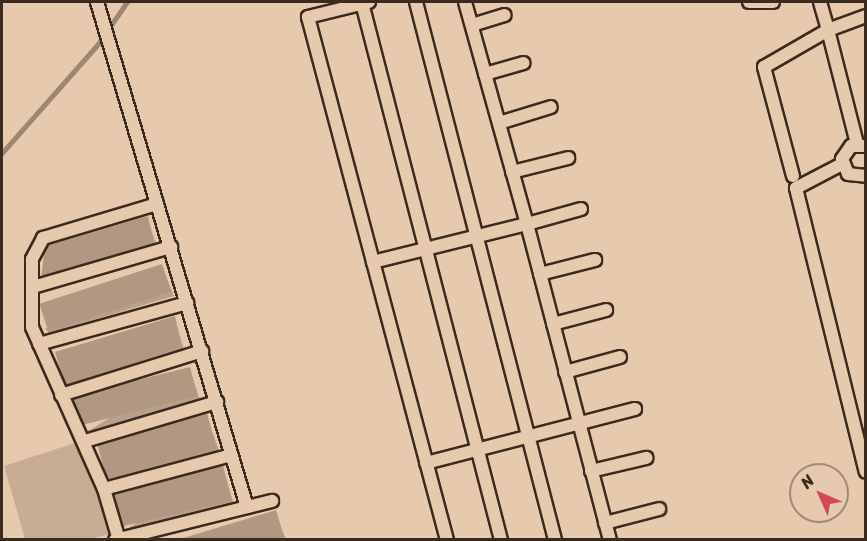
<!DOCTYPE html>
<style>
body{margin:0}
#map{position:relative;width:867px;height:541px;overflow:hidden;background:#e7caae;font-family:Sriracha,sans-serif}
div>[style]{position:absolute}
[style*='--x']{left:calc(var(--x)*1px);top:calc(var(--y)*1px);width:calc(var(--w)*1px);rotate:calc(var(--a)*1deg)}
.green>*{inset:0;background:#c8ad94}
.shadow>*{inset:0;background:#0003}
.stream>*{height:4.5px;margin:-2.25px;padding:0 2.25px;transform-origin:2.25px;border-radius:2.25px;background:#9e8772}
.building>*{inset:0;background:#b39881;transform-origin:0 0}
.roads{filter:drop-shadow(2px 0 #3b2a1e) drop-shadow(-2px 0 #3b2a1e) drop-shadow(0 2px #3b2a1e) drop-shadow(0 -2px #3b2a1e)}
.minor>*{height:12px;margin:-6px;padding:0 6px;transform-origin:6px;border-radius:6px;background:#e7caae}
span{translate:-50% -50%;white-space:nowrap;text-align:center;line-height:1.15;-webkit-text-stroke:6px #e7caae;paint-order:stroke}
.frame{position:absolute;inset:0;border:3px solid #3b2a1e;pointer-events:none}
.north{position:absolute;left:789px;top:463px;width:60px;height:60px;box-sizing:border-box;background:#e7caae;border:2px solid #a28a74;border-radius:50%;rotate:315deg;font-size:16px;font-weight:700;line-height:24px;text-align:center;color:#3b2a1e}
.north::after{content:'';display:block;margin:auto;width:21px;height:27px;background:#d1495b;clip-path:polygon(50% 0,100% 100%,50% 72%,0 100%)}
</style>
<div id="map">
<div class="green">
<div style="clip-path:polygon(81px 441px,110px 534px,90px 539px,25px 539px,4px 466px)"></div>
</div>
<div class="shadow">
<div style="clip-path:polygon(147px 218px,157px 246px,46px 282px)"></div>
<div style="clip-path:polygon(162px 266px,174px 296px,49px 333px,45px 329px)"></div>
<div style="clip-path:polygon(175px 318px,184px 350px,70px 389px,67px 385px)"></div>
<div style="clip-path:polygon(190px 369px,200px 400px,92px 435px,88px 431px)"></div>
<div style="clip-path:polygon(206px 415px,220px 453px,114px 482px,111px 478px)"></div>
<div style="clip-path:polygon(223px 467px,234px 505px,131px 532px,127px 529px)"></div>
<div style="clip-path:polygon(275px 511px,286px 540px,184px 540px)"></div>
</div>
<div class="stream">
<div style="--x:2;--y:153;--w:145;--a:-48.6"></div>
<div style="--x:98;--y:44;--w:51;--a:-55.4"></div>
</div>
<div class="building">
<div style="clip-path:polygon(148px 216px,154px 243px,41px 279px,45px 246px)"></div>
<div style="left:162px;top:264px;width:29px;height:129px;rotate:72deg"></div>
<div style="clip-path:polygon(175px 316px,181px 347px,65px 386px,55px 352px)"></div>
<div style="left:190px;top:367px;width:30px;height:121px;rotate:76deg"></div>
<div style="left:207px;top:413px;width:38px;height:114px;rotate:75deg"></div>
<div style="left:223px;top:465px;width:37px;height:113px;rotate:77deg"></div>
<div style="clip-path:polygon(276px 510px,285px 540px,180px 540px,180px 539px)"></div>
</div>
<div class="roads">
<div class="minor">
<div style="--x:97;--y:2;--w:527;--a:73.46"></div>
<div style="--x:369;--y:2;--w:63;--a:166.2"></div>
<div style="--x:308;--y:17;--w:541;--a:75.12"></div>
<div style="--x:416;--y:2;--w:556;--a:75.51"></div>
<div style="--x:465;--y:2;--w:230;--a:74.4"></div>
<div style="--x:527;--y:224;--w:56;--a:-15.5"></div>
<div style="--x:749;--y:2;--w:24;--a:0"></div>
<div style="--x:820;--y:2;--w:29;--a:74"></div>
<div style="--x:828;--y:30;--w:40;--a:-20.2"></div>
<div style="--x:362;--y:3;--w:555;--a:75.49"></div>
<div style="--x:472;--y:25;--w:34;--a:-17"></div>
<div style="--x:485;--y:74;--w:40;--a:-16"></div>
<div style="--x:499;--y:123;--w:54;--a:-17.1"></div>
<div style="--x:866;--y:146;--w:15;--a:180"></div>
<div style="--x:851;--y:146;--w:16;--a:125"></div>
<div style="--x:842;--y:159;--w:16;--a:68"></div>
<div style="--x:848;--y:174;--w:18;--a:6"></div>
<div style="--x:842;--y:164;--w:52;--a:152.4"></div>
<div style="--x:796;--y:188;--w:292;--a:76.2"></div>
<div style="--x:512;--y:172;--w:58;--a:-14"></div>
<div style="--x:793;--y:176;--w:113;--a:-104.9"></div>
<div style="--x:764;--y:67;--w:74;--a:-30"></div>
<div style="--x:828;--y:30;--w:118;--a:75.7"></div>
<div style="--x:373;--y:262;--w:159;--a:-13.9"></div>
<div style="--x:527;--y:224;--w:327;--a:75.3"></div>
<div style="--x:540;--y:274;--w:57;--a:-14.3"></div>
<div style="--x:33;--y:287;--w:144;--a:-16.2"></div>
<div style="--x:553;--y:324;--w:55;--a:-14.8"></div>
<div style="--x:39;--y:344;--w:154;--a:-15.5"></div>
<div style="--x:565;--y:372;--w:57;--a:-15.3"></div>
<div style="--x:61;--y:395;--w:148;--a:-17.3"></div>
<div style="--x:85;--y:441;--w:138;--a:-16.5"></div>
<div style="--x:426;--y:463;--w:216;--a:-14.5"></div>
<div style="--x:591;--y:471;--w:57;--a:-13.3"></div>
<div style="--x:104;--y:489;--w:132;--a:-14.9"></div>
<div style="--x:605;--y:523;--w:56;--a:-14.5"></div>
<div style="--x:115;--y:540;--w:162;--a:-14"></div>
<div style="--x:119;--y:540;--w:53;--a:-106.4"></div>
<div style="--x:104;--y:489;--w:177;--a:-114"></div>
<div style="--x:32;--y:327;--w:68;--a:-90"></div>
<div style="--x:32;--y:259;--w:24;--a:-62"></div>
<div style="--x:43;--y:238;--w:119;--a:-16.6"></div>
</div>
</div>
<div class="frame"></div>
<div class="north">N</div>
</div>
